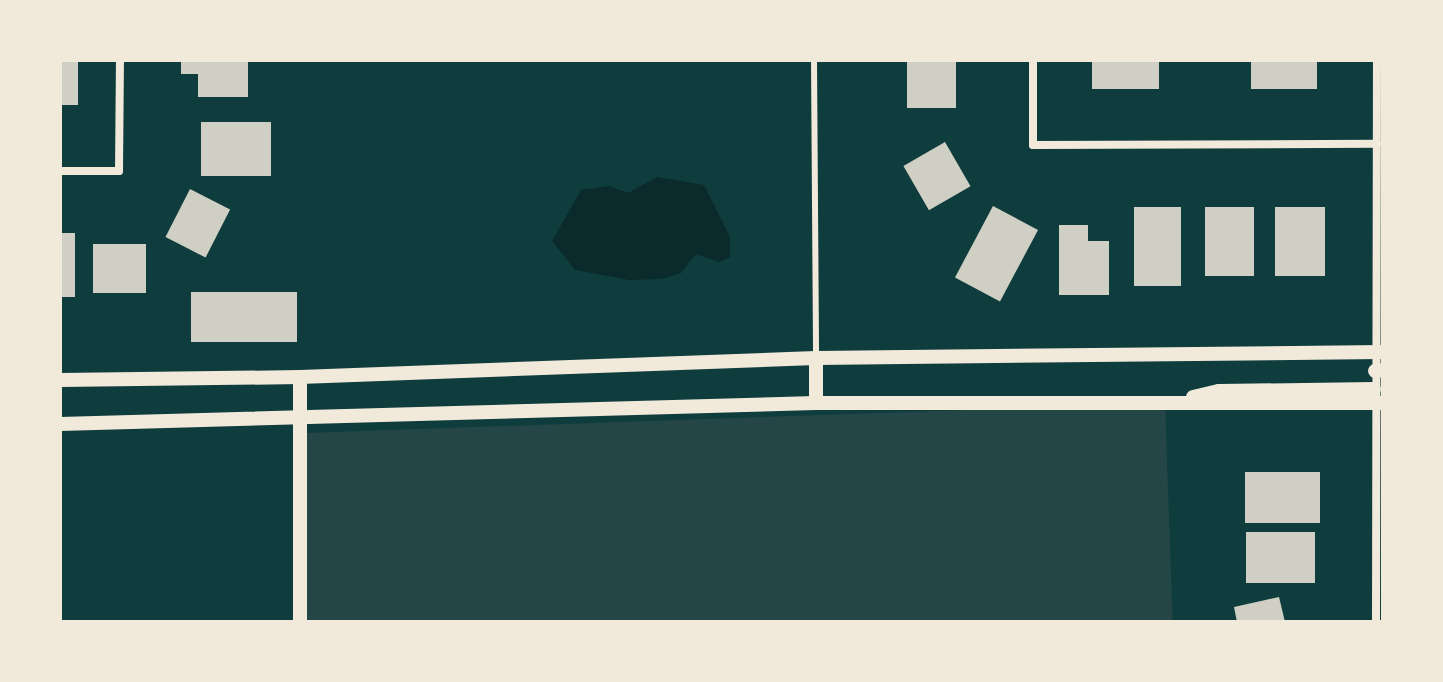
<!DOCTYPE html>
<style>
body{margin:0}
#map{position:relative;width:1443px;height:682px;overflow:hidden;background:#0f3d3e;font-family:"Work Sans",sans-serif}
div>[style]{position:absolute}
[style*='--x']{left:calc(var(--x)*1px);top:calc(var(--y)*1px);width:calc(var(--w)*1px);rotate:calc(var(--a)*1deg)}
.green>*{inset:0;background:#244646;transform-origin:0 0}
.water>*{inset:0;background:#0a2a2b}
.building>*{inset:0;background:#cfcfc3;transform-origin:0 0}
.service>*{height:6px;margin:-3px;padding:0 3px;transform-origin:3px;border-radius:3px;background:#f1e9da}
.minor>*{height:8px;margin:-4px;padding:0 4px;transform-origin:4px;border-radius:4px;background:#f1e9da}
.tertiary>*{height:14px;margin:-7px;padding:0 7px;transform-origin:7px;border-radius:7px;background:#f1e9da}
span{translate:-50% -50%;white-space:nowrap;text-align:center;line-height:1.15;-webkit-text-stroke:6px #f1e9da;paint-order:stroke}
.frame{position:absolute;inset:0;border:62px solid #f1e9da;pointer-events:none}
</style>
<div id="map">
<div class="green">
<div style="left:1165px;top:403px;width:219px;height:866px;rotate:88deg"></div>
</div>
<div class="water">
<div style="clip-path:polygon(657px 177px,704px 185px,730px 237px,730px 257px,719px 262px,696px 254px,681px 273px,662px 279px,629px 280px,575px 270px,552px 241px,581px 190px,609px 186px,628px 193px)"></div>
</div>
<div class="building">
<div style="left:60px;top:60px;width:18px;height:45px"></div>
<div style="clip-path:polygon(181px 60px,248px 60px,248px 97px,198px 97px,198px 74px,181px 74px)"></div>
<div style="left:907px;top:60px;width:49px;height:48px"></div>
<div style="left:1092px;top:60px;width:67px;height:29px"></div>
<div style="left:1251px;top:60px;width:66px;height:29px"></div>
<div style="left:201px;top:122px;width:70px;height:54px"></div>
<div style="left:945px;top:142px;width:51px;height:48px;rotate:60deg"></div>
<div style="left:190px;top:189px;width:45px;height:54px;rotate:27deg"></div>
<div style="left:993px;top:206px;width:51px;height:81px;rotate:28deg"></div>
<div style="left:1134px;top:207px;width:47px;height:79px"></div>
<div style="left:1205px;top:207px;width:49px;height:69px"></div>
<div style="left:1275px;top:207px;width:50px;height:69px"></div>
<div style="clip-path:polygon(1059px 225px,1088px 225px,1088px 241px,1109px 241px,1109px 295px,1059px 295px)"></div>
<div style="left:60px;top:233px;width:15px;height:64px"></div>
<div style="left:93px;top:244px;width:53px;height:49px"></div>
<div style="left:191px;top:292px;width:106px;height:50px"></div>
<div style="left:1245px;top:472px;width:75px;height:51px"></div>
<div style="left:1246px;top:532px;width:69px;height:51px"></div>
<div style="clip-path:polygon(1279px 597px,1285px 622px,1237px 622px,1234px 607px)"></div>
</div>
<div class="service">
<div style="--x:814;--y:60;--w:298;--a:89.6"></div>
</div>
<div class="minor">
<div style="--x:1033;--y:60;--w:85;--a:90"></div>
<div style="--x:1033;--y:145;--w:344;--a:-0.2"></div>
<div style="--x:60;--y:171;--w:59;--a:0"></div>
<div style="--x:119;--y:171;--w:111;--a:-89.5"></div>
<div style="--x:1376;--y:622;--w:562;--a:-89.9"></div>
</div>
<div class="tertiary">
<div style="--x:1375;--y:371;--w:8;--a:-7"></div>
<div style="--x:60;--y:380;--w:240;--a:-0.7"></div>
<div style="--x:300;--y:377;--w:516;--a:-2.11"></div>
<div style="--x:816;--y:358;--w:567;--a:-0.61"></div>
<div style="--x:1193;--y:397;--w:27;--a:-13"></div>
<div style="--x:1219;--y:391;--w:155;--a:-0.7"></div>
<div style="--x:816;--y:403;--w:45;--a:-90"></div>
<div style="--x:60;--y:424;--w:756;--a:-1.59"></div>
<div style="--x:816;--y:403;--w:567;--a:0"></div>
<div style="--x:300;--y:622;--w:245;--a:-90"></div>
</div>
<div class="frame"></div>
</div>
